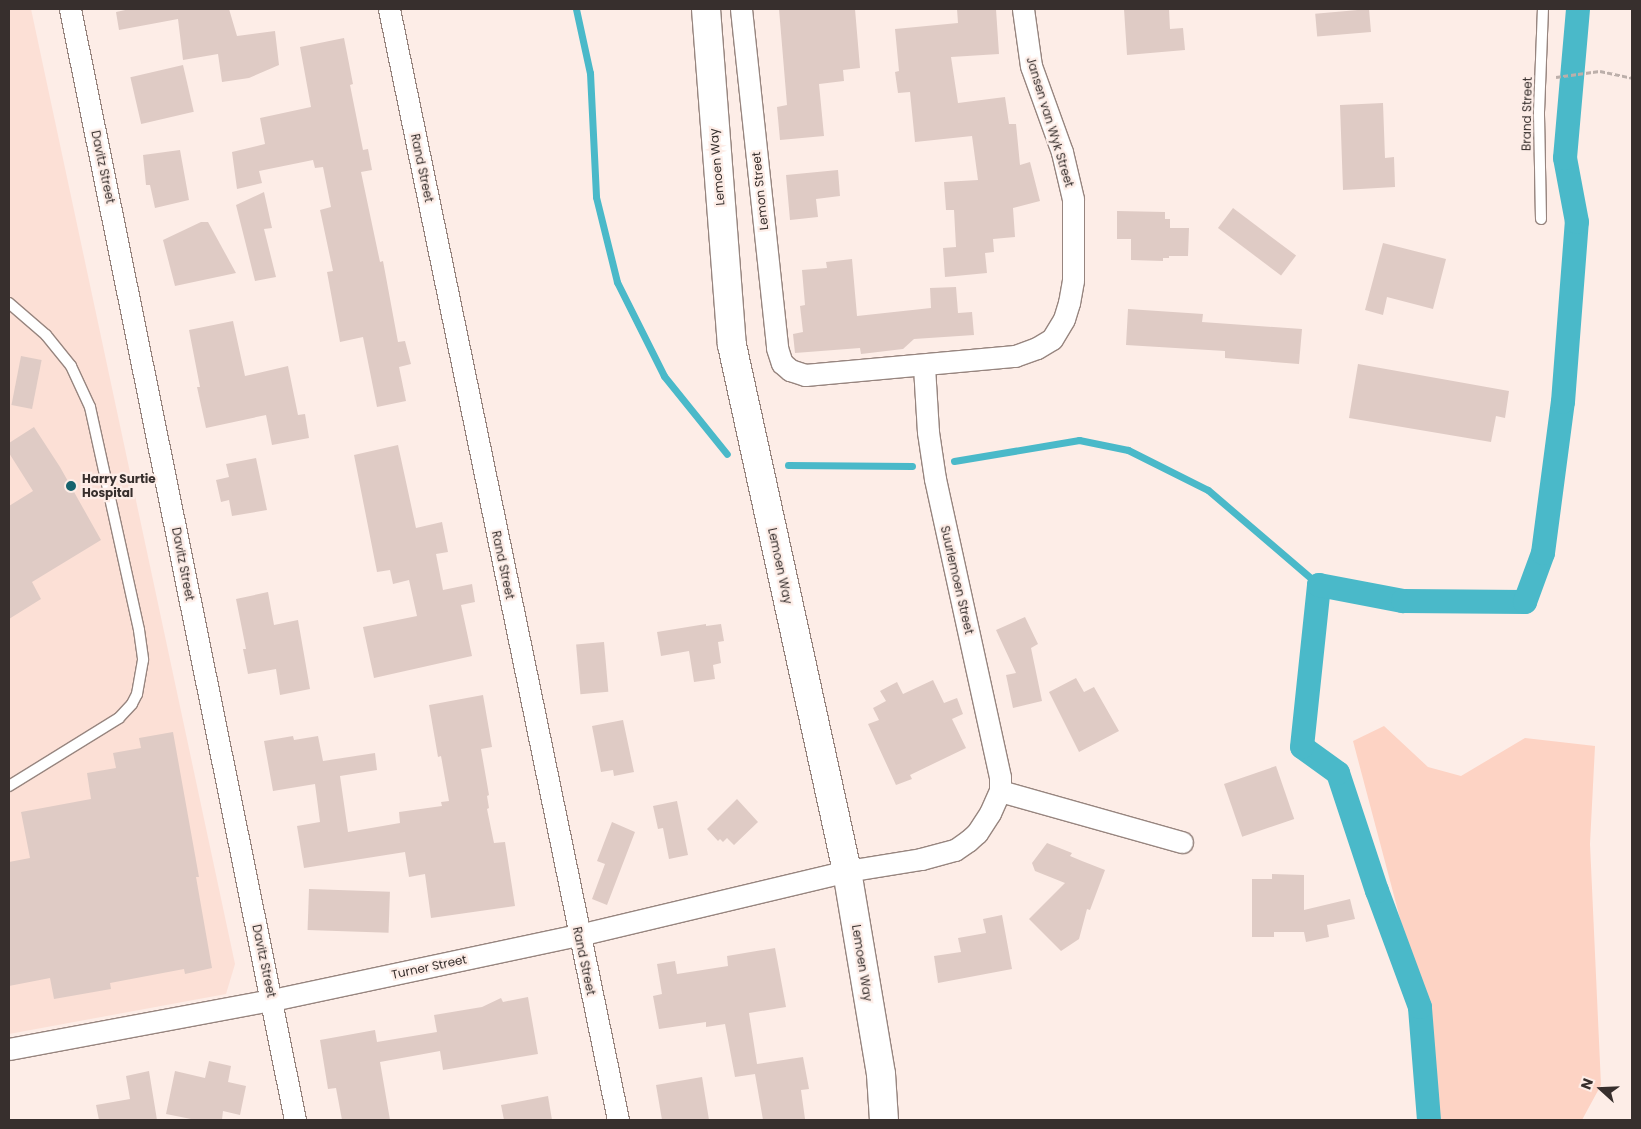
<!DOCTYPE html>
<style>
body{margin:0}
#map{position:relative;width:1641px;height:1129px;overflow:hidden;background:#fdede7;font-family:Poppins,sans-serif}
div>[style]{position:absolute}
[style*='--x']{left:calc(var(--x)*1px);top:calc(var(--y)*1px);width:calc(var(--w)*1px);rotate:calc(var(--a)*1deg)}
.built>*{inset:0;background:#fce0d6}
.green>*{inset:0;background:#fdd3c4}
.stream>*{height:7px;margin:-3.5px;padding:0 3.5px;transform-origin:3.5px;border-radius:3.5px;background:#4ab9c9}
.canal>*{height:24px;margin:-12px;padding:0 12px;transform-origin:12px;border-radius:12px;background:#4ab9c9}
.building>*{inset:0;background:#dfcbc5;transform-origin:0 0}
.path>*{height:3px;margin-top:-1.5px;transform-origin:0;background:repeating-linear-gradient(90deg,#bcafaa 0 5px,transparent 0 7.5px)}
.roads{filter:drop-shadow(1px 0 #97857f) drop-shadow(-1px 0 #97857f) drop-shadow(0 1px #97857f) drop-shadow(0 -1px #97857f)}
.lane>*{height:10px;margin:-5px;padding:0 5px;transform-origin:5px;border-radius:5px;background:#fff}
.street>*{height:21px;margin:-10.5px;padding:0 10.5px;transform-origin:10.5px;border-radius:10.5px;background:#fff}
.highway>*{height:28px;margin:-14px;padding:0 14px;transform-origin:14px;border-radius:14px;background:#fff}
.dots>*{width:14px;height:14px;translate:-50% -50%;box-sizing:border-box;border:2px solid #fdede7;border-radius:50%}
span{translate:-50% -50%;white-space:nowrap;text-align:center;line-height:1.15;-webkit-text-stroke:4.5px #fdede7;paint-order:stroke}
.street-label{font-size:12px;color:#372f2d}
.poi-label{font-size:12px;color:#372f2d;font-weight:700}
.left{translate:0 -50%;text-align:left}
.frame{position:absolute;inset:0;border:10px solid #372f2d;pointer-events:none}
.north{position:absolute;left:1576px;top:1064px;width:50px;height:50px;-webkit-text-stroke:4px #fdede7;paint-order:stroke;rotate:290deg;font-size:14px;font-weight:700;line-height:20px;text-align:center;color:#372f2d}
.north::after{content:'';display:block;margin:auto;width:18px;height:22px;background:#372f2d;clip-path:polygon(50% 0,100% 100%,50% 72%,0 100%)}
</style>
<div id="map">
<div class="built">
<div style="clip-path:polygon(9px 9px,31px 9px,235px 964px,226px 994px,9px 1034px)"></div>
</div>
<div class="green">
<div style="clip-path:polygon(1384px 726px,1428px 767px,1461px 776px,1525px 738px,1595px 746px,1590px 844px,1601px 1085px,1582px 1120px,1434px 1120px,1419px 990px,1353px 741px)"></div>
</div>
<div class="stream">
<div style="--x:576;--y:9;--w:66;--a:77.7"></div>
<div style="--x:590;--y:73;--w:124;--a:87.2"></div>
<div style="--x:596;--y:197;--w:88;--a:76.1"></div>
<div style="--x:617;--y:282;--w:105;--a:63.4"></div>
<div style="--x:664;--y:376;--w:100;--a:51.1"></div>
<div style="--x:954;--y:461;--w:127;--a:-9.5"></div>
<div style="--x:1079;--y:440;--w:50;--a:11.5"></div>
<div style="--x:1128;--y:450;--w:89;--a:26.6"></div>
<div style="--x:1208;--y:490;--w:146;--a:40.6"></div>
<div style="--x:788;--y:465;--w:124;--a:0.5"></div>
</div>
<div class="canal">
<div style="--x:1429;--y:1120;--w:113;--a:-94.6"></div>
<div style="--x:1420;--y:1007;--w:124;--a:-110.3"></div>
<div style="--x:1377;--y:891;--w:124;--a:-108.3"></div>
<div style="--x:1338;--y:773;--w:44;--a:-144.2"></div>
<div style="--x:1302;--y:747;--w:163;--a:-84"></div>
<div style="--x:1319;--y:585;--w:86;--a:10.8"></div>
<div style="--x:1403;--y:601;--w:122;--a:0.5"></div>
<div style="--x:1525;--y:602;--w:52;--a:-69.8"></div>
<div style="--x:1543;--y:553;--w:152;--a:-82.5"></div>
<div style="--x:1563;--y:402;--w:181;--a:-85.6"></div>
<div style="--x:1577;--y:222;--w:65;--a:-100.6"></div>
<div style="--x:1565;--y:158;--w:150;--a:-85"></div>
</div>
<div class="building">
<div style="clip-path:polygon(130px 9px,229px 9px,237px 36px,275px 31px,279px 65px,249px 78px,222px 82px,218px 54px,183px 60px,178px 19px,119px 30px,116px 12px)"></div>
<div style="clip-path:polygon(779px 9px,855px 9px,860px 68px,843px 70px,844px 81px,819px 84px,824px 136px,780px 140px,777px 107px,787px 105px)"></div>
<div style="clip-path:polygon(957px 9px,996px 9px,999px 54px,951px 57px,958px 103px,1005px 97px,1009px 124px,1016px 124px,1020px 165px,1030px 162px,1040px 201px,1013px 208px,1015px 237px,993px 239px,994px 252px,985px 253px,987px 273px,945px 277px,943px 248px,956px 247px,954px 210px,946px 210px,944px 182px,978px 180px,972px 136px,915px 142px,910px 92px,898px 93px,895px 72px,899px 71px,895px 29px,958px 23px)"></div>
<div style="clip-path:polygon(1124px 9px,1169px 9px,1170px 29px,1183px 28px,1185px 50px,1127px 55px)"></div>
<div style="left:1369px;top:9px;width:23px;height:54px;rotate:85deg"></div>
<div style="clip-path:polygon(344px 38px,353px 84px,350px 85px,363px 150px,368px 149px,372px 170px,361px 172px,380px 262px,383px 261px,398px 342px,405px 341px,411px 364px,399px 367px,406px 401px,377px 407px,363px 337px,340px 342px,327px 272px,333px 271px,320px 210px,331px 207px,323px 167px,315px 168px,313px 160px,259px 171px,262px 183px,237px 189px,232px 152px,265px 144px,260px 118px,311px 107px,300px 47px)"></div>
<div style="left:183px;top:65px;width:48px;height:54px;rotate:77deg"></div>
<div style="clip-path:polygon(1383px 103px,1385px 158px,1394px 157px,1395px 187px,1343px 190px,1340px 105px)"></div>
<div style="clip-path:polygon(180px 150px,189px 200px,155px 208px,150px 185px,146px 185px,143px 155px)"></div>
<div style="clip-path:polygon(838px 170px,840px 196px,816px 199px,818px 217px,790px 220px,786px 175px)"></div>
<div style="clip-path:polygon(264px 192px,272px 228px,264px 229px,276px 277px,255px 281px,236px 205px)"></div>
<div style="left:1233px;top:208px;width:79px;height:25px;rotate:37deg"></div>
<div style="clip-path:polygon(1117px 211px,1165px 212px,1165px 219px,1170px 219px,1170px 228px,1189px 228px,1188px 256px,1169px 256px,1169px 258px,1163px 258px,1163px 261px,1131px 260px,1131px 239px,1117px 239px)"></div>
<div style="clip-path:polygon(201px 222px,208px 222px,236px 273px,175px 286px,163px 240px)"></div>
<div style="clip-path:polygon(1383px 243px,1446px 259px,1433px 309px,1387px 297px,1383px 315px,1365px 310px)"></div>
<div style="clip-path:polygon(852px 259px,857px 316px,931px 308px,930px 288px,956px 287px,958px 313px,972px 312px,974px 335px,914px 339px,903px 349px,861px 354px,860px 348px,795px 353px,793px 334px,803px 332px,800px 306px,805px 305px,802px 270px,827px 268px,826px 262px)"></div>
<div style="clip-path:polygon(1128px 309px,1203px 314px,1202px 322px,1302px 329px,1299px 364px,1225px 358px,1225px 351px,1126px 345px)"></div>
<div style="clip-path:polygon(233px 321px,245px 376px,288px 366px,298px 415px,305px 414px,309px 438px,272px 445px,266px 415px,206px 428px,197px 387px,200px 387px,189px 330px)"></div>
<div style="left:21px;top:356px;width:21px;height:50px;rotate:11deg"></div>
<div style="clip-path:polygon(1358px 364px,1509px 391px,1505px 418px,1496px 416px,1491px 442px,1349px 418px)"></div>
<div style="clip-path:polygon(34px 427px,60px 467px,101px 540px,32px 582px,41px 599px,9px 619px,9px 506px,33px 491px,9px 453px,9px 443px)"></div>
<div style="clip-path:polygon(398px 445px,416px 528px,442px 522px,448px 552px,436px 554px,443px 590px,472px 584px,475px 602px,461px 605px,472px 656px,374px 678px,363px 627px,417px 616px,409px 580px,393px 584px,390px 570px,377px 572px,354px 455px)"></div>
<div style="clip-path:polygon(256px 458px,267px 510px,232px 516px,229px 500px,221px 502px,216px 480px,229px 477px,226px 464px)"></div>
<div style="clip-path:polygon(268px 592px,274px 625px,298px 620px,310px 689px,280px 695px,276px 669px,248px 674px,243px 649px,246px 649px,236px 599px)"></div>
<div style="clip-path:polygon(1025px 617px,1038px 644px,1031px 648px,1042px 701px,1013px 708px,1006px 675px,1016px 673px,996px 630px)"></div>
<div style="clip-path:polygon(706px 624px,706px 626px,721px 624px,724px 641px,718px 642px,721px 663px,713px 665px,715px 679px,694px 682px,689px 651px,661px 656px,657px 632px)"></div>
<div style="left:604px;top:642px;width:50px;height:28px;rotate:85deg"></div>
<div style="clip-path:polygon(1076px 678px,1084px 692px,1094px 687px,1119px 731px,1079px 752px,1049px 692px)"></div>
<div style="clip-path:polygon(933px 680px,944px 703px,957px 698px,963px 714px,952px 719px,966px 748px,910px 775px,912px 779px,896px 785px,868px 724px,879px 720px,873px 708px,886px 701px,880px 691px,897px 682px,903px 694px)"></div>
<div style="clip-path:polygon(483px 695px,492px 747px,481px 749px,489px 795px,487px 796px,489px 808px,487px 809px,494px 843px,505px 842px,515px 906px,431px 918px,425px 874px,409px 877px,405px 852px,304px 868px,297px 826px,320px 822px,315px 784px,273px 791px,264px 741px,293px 736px,294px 740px,318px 736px,323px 761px,375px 753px,377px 770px,340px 776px,348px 832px,400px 823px,399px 812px,442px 806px,441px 802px,449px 801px,441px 756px,438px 757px,429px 705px)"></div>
<div style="clip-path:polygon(623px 720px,634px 772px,614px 776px,613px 770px,601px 772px,592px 726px)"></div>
<div style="clip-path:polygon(173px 732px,199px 877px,196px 877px,212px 968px,185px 974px,184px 969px,110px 983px,111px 989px,54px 999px,50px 978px,9px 986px,9px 862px,30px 858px,21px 812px,91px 799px,87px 773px,116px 768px,113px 753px,141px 748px,139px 738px)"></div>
<div style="left:1276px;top:766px;width:56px;height:55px;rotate:71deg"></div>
<div style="clip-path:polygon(737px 799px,758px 822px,734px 845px,727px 838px,723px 842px,720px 839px,718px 841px,707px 829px)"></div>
<div style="clip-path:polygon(677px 801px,688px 855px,669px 859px,663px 828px,658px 829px,653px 806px)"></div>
<div style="clip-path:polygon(612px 822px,635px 832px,607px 905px,592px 899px,605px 864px,597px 861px)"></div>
<div style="clip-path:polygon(1047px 843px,1072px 853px,1070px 856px,1082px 861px,1105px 870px,1090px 910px,1087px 909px,1079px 939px,1061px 951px,1029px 919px,1065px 883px,1035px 871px,1032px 863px)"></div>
<div style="clip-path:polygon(1272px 874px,1304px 875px,1304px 910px,1350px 899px,1355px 919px,1327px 925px,1329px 937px,1306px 942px,1304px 932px,1274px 932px,1274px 937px,1252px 937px,1252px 879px,1272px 879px)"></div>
<div style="left:309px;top:889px;width:81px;height:41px;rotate:2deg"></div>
<div style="clip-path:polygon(1002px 915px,1012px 969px,938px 983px,934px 956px,961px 952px,958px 938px,986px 933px,983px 919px)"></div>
<div style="clip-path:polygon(775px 948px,786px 1007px,749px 1013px,757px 1064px,803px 1057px,809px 1089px,801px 1090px,805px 1119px,795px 1120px,763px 1120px,755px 1074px,735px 1077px,725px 1024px,706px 1027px,706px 1022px,659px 1029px,653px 996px,662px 994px,657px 964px,675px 961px,677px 974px,728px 966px,727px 956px)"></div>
<div style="clip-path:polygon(528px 997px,538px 1054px,443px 1070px,440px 1051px,380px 1062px,390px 1120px,342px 1120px,336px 1088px,328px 1089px,320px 1040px,375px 1030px,377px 1042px,437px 1032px,434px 1015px,482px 1007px,501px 998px,503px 1002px)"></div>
<div style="clip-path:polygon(209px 1061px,231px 1066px,228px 1082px,246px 1086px,240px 1115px,223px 1111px,222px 1120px,196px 1120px,166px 1114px,175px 1071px,205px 1078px)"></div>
<div style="clip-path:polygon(149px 1071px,157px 1120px,99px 1120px,96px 1105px,130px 1099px,126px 1076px)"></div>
<div style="clip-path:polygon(702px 1077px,709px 1120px,662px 1120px,656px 1085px)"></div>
<div style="clip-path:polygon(548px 1096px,552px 1120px,504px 1120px,501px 1105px)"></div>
</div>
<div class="path">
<div style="--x:1556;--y:77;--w:44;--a:-7.8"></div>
<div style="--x:1600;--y:71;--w:33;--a:12"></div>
</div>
<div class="roads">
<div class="lane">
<div style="--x:1541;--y:219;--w:107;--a:-91.1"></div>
<div style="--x:1539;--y:112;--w:103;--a:-87.8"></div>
<div style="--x:9;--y:303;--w:49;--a:40.9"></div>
<div style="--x:46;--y:335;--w:40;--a:51"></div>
<div style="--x:71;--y:366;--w:45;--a:65.1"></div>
<div style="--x:90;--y:407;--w:228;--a:77.6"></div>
<div style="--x:139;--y:630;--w:30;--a:82"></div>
<div style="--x:143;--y:660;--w:35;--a:100"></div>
<div style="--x:137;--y:694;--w:11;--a:117"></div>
<div style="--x:132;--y:704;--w:19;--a:133"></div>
<div style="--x:119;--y:718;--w:129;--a:148.3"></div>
</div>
<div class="street">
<div style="--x:70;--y:9;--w:1134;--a:78.55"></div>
<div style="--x:389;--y:9;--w:1134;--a:78.35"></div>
<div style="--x:741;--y:9;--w:341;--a:83.9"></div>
<div style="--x:777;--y:348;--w:16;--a:72"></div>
<div style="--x:782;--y:363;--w:11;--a:41"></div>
<div style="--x:790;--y:370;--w:16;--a:18"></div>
<div style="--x:805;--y:375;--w:211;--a:-5.2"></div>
<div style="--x:1015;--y:356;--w:23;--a:-20"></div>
<div style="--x:1037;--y:348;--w:17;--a:-31"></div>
<div style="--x:1052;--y:339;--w:23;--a:-59"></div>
<div style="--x:1064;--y:319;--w:17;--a:-73"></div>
<div style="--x:1069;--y:303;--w:23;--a:-80"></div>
<div style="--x:1073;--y:280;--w:81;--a:-90"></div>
<div style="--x:1073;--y:199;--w:48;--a:-103.2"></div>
<div style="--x:1062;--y:152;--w:91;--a:-109.8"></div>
<div style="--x:1031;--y:66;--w:58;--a:-98"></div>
<div style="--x:1000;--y:791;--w:189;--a:15.7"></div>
<div style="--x:9;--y:1049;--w:268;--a:-10.6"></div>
<div style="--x:272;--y:1000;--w:314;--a:-12"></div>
<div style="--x:579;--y:935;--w:276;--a:-13.4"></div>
<div style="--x:847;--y:871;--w:75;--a:-9.2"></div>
<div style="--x:921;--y:859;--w:35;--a:-15"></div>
<div style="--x:955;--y:850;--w:16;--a:-35"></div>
<div style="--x:968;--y:841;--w:12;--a:-42"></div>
<div style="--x:977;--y:833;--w:24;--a:-57"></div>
<div style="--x:990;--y:813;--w:24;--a:-66"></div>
<div style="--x:1000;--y:791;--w:14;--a:-90"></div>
<div style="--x:1000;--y:777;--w:305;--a:-102.3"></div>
<div style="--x:935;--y:479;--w:48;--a:-98.5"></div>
<div style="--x:928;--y:432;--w:66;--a:-93.5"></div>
</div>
<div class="highway">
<div style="--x:706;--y:9;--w:337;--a:85.6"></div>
<div style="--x:732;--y:345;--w:538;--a:77.67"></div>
<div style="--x:847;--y:871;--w:206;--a:80.5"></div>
<div style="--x:881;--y:1074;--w:46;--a:86.3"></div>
</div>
</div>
<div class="dots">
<div style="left:71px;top:486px;background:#16636d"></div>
</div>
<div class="street-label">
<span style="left:1527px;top:114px;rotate:-89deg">Brand Street</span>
<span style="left:1050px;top:122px;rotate:73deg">Jansen van Wyk Street</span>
<span style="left:103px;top:167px;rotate:78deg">Davitz Street</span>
<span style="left:717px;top:167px;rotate:-95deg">Lemoen Way</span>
<span style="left:422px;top:168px;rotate:78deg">Rand Street</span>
<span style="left:760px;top:191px;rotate:-96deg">Lemon Street</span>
<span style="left:183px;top:564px;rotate:79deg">Davitz Street</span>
<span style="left:503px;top:565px;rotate:78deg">Rand Street</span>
<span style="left:780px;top:566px;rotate:78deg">Lemoen Way</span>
<span style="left:957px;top:580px;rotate:77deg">Suurlemoen Street</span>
<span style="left:264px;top:961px;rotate:78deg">Davitz Street</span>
<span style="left:584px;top:961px;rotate:78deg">Rand Street</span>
<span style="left:862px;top:963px;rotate:81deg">Lemoen Way</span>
<span style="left:429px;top:967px;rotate:-12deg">Turner Street</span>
</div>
<div class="poi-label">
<span class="left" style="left:82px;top:486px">Harry Surtie<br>Hospital</span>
</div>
<div class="frame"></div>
<div class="north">N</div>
</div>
